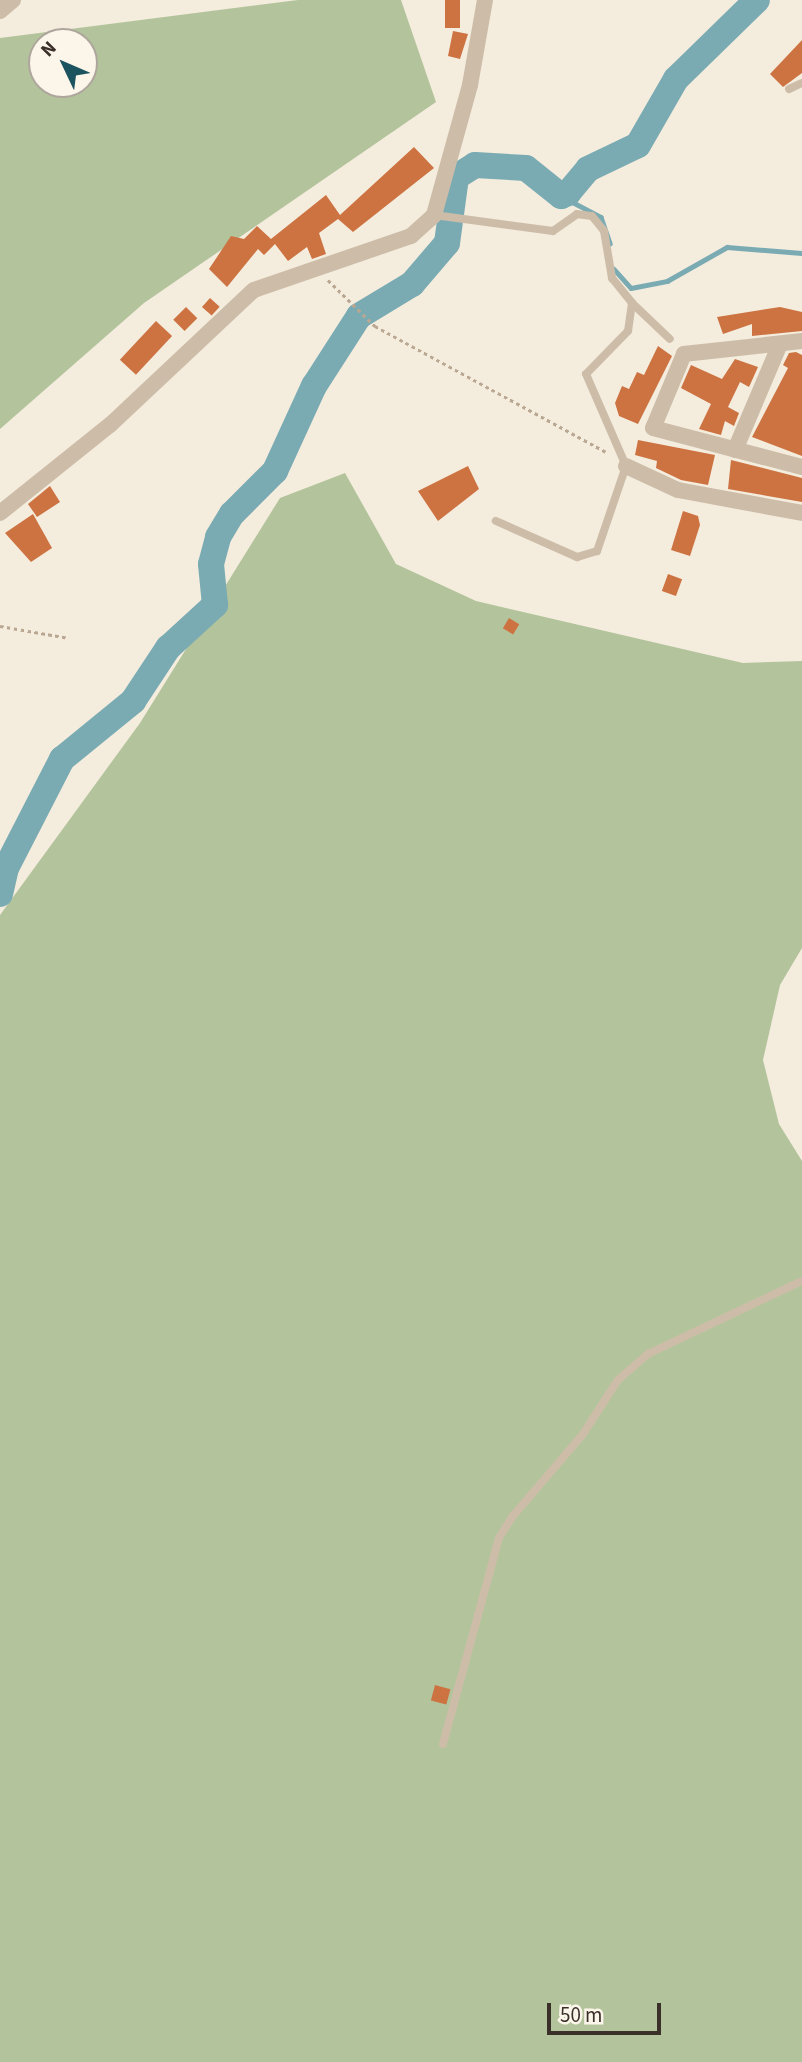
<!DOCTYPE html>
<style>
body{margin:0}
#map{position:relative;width:802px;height:2062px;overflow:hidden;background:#f4ecdd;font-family:"Source Sans 3",sans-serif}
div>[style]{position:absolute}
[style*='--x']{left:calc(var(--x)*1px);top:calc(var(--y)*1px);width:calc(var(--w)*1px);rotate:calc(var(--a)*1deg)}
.green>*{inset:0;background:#b3c49c}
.stream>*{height:4.5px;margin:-2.25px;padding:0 2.25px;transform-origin:2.25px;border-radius:2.25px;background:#7aabb3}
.river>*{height:26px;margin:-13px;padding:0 13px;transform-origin:13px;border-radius:13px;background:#7aabb3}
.building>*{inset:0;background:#cd7342;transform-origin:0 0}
.path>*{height:2.5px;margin-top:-1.25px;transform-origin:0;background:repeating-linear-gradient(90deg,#b9a792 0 3.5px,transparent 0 7px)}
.lane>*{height:8px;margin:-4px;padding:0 4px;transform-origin:4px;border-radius:4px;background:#cdbda8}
.street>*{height:16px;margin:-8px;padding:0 8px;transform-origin:8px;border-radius:8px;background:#cdbda8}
span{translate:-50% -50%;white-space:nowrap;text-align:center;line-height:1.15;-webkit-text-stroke:5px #fbf5ea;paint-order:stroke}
.north{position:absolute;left:28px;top:28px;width:70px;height:70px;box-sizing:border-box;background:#fbf5ea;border:2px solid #aea69d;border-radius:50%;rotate:314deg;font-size:19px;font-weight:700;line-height:28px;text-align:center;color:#3a3029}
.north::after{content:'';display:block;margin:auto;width:24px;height:32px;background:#1b535e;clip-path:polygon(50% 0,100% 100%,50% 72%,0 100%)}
.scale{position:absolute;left:547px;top:2003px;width:114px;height:32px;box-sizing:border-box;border:4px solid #3a3029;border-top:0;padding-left:9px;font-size:21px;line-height:24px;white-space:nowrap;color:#3a3029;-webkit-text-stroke:5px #fbf5ea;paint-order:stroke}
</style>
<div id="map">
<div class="green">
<div style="clip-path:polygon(evenodd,298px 0,401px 0,436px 102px,144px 303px,0 429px,0 38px,298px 0,42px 42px,84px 42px,84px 84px,42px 84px,42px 42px)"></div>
<div style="clip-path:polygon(345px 473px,396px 564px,476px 601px,743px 663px,802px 661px,802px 948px,780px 985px,763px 1060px,779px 1124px,802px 1161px,802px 2062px,0 2062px,0 915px,140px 723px,280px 498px)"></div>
</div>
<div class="stream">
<div style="--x:561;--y:196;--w:45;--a:27.7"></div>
<div style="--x:601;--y:217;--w:28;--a:71"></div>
<div style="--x:614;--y:269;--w:25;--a:48"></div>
<div style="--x:631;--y:288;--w:37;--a:-11"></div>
<div style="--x:667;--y:281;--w:69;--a:-29.5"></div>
<div style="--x:727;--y:247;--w:75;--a:4.6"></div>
</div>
<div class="river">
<div style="--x:0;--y:894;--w:27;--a:-77"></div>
<div style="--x:6;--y:868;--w:123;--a:-62.8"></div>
<div style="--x:62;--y:759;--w:92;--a:-39.2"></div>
<div style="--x:133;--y:701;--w:64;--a:-56.6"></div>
<div style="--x:168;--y:648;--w:64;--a:-42.5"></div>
<div style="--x:215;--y:605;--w:41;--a:-95.6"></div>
<div style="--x:211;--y:564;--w:28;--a:-75"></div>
<div style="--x:218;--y:537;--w:27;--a:-59"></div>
<div style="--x:232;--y:514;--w:61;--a:-45"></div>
<div style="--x:275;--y:471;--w:94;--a:-65.4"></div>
<div style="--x:314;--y:386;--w:83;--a:-57.3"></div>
<div style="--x:359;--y:316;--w:62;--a:-31.1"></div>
<div style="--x:412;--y:284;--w:54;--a:-49.5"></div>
<div style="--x:447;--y:243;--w:67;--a:-82.2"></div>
<div style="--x:456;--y:177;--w:22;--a:-32"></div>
<div style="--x:475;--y:165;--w:51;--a:3.4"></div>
<div style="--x:526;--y:168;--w:45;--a:38.7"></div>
<div style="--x:561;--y:196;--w:8;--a:-23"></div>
<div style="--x:568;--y:193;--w:31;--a:-50"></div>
<div style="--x:588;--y:169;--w:55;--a:-25.6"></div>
<div style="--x:638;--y:145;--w:76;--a:-60.1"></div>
<div style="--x:676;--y:79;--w:113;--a:-44.3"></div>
</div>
<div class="building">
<div style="left:445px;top:0;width:15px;height:28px"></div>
<div style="clip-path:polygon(453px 31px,468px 34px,460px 59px,448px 56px)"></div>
<div style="clip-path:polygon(802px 40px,802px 73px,783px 87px,770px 74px)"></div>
<div style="clip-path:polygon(414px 147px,434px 168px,353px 232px,338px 219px,319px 233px,326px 254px,312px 259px,307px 247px,288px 261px,275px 244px,264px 255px,258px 249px,227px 287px,209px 269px,231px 236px,244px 239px,257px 226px,271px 239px,326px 195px,340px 215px)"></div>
<div style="left:210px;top:298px;width:13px;height:12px;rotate:42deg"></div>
<div style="left:186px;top:307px;width:16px;height:18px;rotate:45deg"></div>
<div style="clip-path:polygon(780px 307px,802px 312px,802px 331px,752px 336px,752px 324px,723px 334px,717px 317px)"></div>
<div style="left:156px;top:321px;width:22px;height:53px;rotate:43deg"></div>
<div style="clip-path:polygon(658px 346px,672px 356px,638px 424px,619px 416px,615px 403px,622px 386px,629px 389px,637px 372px,644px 375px)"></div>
<div style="clip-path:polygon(796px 352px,802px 355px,802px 456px,752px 437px,788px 368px,783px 365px,789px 353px)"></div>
<div style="clip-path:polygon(735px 359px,758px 367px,749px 387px,740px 382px,728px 407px,739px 413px,734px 426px,725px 421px,721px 435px,699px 429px,711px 404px,681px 388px,691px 365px,722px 379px)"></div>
<div style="clip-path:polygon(638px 440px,715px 455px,708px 485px,681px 480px,656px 468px,657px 461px,635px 455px)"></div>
<div style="clip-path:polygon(731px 460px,802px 478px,802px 502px,728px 489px)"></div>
<div style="clip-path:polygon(468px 466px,479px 489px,438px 521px,418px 491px)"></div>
<div style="clip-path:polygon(50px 486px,60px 502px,37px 517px,28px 504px)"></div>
<div style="clip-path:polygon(683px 511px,698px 516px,700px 525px,690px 556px,671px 550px)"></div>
<div style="clip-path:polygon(33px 514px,52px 548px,31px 562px,5px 533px)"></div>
<div style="left:668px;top:574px;width:15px;height:18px;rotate:20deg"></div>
<div style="left:509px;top:618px;width:12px;height:12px;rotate:31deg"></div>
<div style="left:435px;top:1685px;width:16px;height:16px;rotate:15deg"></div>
</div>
<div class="path">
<div style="--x:328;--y:280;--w:66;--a:44.4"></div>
<div style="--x:375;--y:326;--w:263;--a:28.6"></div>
<div style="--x:0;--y:626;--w:70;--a:9.9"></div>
</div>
<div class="lane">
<div style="--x:789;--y:89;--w:14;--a:-25"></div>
<div style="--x:434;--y:215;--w:120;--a:7.7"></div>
<div style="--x:553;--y:231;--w:29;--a:-35"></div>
<div style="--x:577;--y:214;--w:15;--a:8"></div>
<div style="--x:592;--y:216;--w:19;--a:51"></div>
<div style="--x:604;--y:231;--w:48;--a:80.3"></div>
<div style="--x:612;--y:278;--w:32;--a:51"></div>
<div style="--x:632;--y:303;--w:28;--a:98"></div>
<div style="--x:628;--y:331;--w:60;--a:134.3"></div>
<div style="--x:586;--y:374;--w:100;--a:66.5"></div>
<div style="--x:626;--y:466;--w:90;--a:108.8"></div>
<div style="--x:597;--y:551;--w:21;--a:163"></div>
<div style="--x:577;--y:557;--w:89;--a:-156"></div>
<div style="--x:632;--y:303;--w:52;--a:43.5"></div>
<div style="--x:443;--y:1744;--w:213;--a:-74.8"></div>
<div style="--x:499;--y:1538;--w:26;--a:-58"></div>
<div style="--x:513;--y:1516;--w:108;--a:-49.5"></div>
<div style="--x:583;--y:1434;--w:64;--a:-57.1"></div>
<div style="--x:618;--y:1380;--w:40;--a:-41"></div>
<div style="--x:648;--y:1354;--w:170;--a:-25.4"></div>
</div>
<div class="street">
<div style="--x:0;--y:11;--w:17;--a:-40"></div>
<div style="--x:802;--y:341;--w:119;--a:173.7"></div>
<div style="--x:684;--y:354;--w:80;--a:112.7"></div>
<div style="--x:653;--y:428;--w:154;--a:14.7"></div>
<div style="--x:735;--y:450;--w:115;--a:-67"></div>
<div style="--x:626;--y:466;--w:57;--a:24.8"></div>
<div style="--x:678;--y:490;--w:126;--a:10.5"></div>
<div style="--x:0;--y:513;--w:141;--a:-38.7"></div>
<div style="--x:110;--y:425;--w:197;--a:-43.2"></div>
<div style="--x:254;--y:290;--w:166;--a:-19"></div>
<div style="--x:411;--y:236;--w:31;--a:-42"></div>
<div style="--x:434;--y:215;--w:135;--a:-74.5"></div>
<div style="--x:470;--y:85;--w:86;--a:-80"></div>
</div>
<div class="north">N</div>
<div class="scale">50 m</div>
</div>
